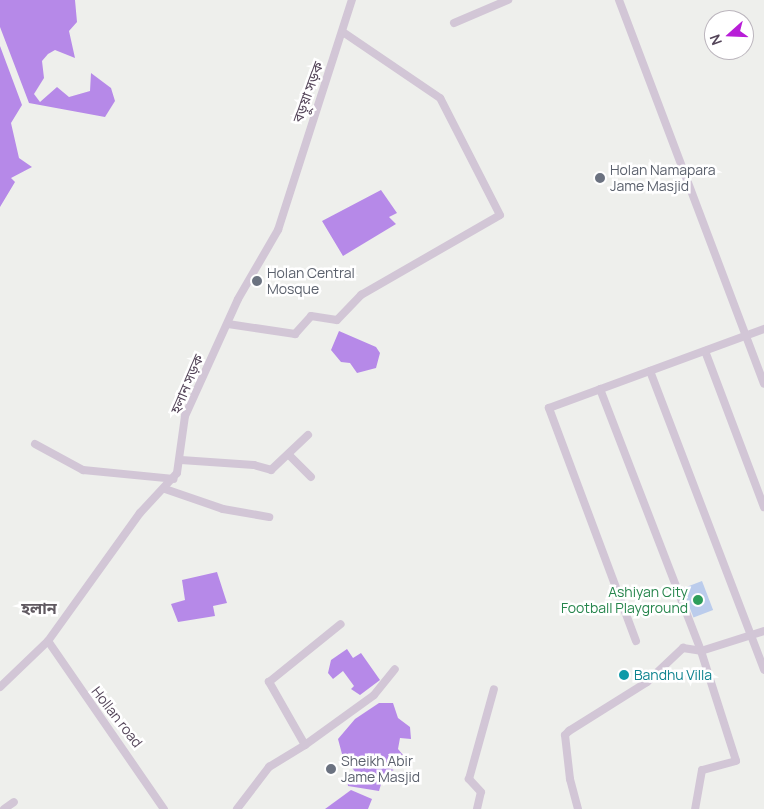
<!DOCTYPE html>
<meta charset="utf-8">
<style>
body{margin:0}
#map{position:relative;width:764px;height:809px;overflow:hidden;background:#eeefec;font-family:Manrope,"Noto Sans Bengali",sans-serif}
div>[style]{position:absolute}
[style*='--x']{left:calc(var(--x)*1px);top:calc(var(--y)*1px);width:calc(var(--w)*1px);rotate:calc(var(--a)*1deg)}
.green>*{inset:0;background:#bbccec;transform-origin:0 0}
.water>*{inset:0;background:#b689e8}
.minor>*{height:8px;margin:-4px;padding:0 4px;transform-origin:4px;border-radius:4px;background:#d2c6d6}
.dots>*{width:14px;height:14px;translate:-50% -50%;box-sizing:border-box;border:2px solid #fff;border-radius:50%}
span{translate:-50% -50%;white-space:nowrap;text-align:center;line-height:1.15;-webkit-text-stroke:5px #fff;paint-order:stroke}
.street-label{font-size:14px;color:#544559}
.worship-label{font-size:14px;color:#5b616d}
.left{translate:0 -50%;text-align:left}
.leisure-label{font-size:14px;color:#27864d}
.right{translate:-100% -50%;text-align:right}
.culture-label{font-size:14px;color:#0d838f}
.quarter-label{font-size:16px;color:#605961;font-weight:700}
.north{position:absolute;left:704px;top:10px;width:50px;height:50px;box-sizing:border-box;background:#fff;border:1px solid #bbb5bd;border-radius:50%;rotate:250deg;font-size:14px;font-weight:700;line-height:20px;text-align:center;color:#544559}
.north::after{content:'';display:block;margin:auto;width:18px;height:22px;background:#b81ed7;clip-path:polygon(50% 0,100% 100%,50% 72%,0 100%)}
</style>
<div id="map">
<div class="green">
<div style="left:702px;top:581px;width:31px;height:21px;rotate:69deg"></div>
</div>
<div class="water">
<div style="clip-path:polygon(0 0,75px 0,77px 22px,69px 31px,75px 58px,55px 50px,48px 54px,42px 61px,44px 78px,34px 94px,40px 102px,57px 87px,69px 97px,90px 91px,91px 73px,111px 88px,115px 101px,105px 117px,29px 103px,0 27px)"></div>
<div style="clip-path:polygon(0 46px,22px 105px,11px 123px,19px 158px,32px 167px,11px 178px,15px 182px,0 207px)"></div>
<div style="clip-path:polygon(381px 190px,397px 213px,389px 217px,396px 224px,343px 256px,322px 221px)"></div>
<div style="clip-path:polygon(339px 331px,376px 347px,380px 353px,376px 368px,357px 373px,350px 363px,341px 362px,331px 350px)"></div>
<div style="clip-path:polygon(217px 572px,227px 603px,213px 606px,215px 616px,178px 622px,171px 604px,185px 600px,182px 580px)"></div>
<div style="clip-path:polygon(347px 649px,353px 658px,361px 653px,380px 680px,360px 695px,351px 689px,354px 686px,343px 671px,333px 679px,328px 673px,331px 660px)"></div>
<div style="clip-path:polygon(379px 703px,393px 703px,398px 718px,410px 727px,411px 739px,400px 738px,398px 749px,403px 755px,396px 754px,389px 768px,394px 770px,384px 774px,379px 791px,348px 786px,347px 777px,356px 773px,342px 754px,338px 739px,355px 719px)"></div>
<div style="clip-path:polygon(351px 790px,372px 799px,368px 809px,325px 809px)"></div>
</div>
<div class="minor">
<div style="--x:619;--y:0;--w:410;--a:69.3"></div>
<div style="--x:454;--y:23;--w:59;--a:-23.1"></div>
<div style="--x:228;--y:324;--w:68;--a:8.5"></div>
<div style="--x:295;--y:334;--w:24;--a:-48"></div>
<div style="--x:311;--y:316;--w:26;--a:9"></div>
<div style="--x:337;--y:320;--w:35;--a:-46"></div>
<div style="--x:361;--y:295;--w:160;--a:-29.9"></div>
<div style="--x:500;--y:215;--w:131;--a:-117.1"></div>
<div style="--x:440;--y:98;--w:117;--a:-145.8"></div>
<div style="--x:705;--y:351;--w:167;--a:69.3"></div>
<div style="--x:650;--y:371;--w:320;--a:69.1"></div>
<div style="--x:600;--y:389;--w:281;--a:68.9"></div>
<div style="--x:701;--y:651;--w:115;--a:72.3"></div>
<div style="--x:736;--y:761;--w:35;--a:165"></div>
<div style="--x:702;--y:770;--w:40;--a:100"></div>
<div style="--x:35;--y:444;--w:55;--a:28.4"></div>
<div style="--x:83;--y:470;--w:91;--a:5.6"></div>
<div style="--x:289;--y:455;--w:31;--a:45"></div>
<div style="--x:181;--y:460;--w:73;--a:3.9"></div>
<div style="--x:254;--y:465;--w:18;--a:16"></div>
<div style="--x:271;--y:470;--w:51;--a:-43.4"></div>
<div style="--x:165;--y:489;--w:61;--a:19"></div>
<div style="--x:223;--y:509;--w:47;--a:9.9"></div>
<div style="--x:48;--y:641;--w:204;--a:55.4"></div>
<div style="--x:636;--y:641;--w:249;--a:-110.5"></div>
<div style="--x:549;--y:408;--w:229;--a:-20.2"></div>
<div style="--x:0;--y:687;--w:66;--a:-43.8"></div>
<div style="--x:48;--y:641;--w:158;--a:-54.3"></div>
<div style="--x:140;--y:513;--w:54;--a:-47.2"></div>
<div style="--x:177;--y:473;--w:58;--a:-82"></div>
<div style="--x:185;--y:416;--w:128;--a:-65.6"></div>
<div style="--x:238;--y:299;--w:80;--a:-59.9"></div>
<div style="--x:278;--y:230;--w:242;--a:-72.2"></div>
<div style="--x:305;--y:745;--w:85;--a:-35.9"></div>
<div style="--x:374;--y:695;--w:33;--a:-51"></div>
<div style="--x:4;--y:809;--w:12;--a:-35"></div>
<div style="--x:237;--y:809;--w:53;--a:-52.7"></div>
<div style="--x:269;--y:767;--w:42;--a:-31.4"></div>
<div style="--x:305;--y:745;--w:73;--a:-119.7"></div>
<div style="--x:269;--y:682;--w:92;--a:-38.9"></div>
<div style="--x:477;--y:809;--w:17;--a:-77"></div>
<div style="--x:481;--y:792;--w:18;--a:-133"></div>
<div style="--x:469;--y:779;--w:93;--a:-74.5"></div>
<div style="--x:578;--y:809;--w:31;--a:-105"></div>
<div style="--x:570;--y:779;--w:44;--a:-96.5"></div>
<div style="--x:565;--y:735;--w:6;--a:-45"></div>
<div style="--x:569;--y:731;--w:92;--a:-32.1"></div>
<div style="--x:647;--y:682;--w:50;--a:-43.4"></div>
<div style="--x:683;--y:648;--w:18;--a:9"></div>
<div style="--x:701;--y:651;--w:66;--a:-17.6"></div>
</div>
<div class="dots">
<div style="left:600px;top:178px;background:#6b7280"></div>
<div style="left:257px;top:281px;background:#6b7280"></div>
<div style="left:698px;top:600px;background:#2e9e5b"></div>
<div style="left:624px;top:675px;background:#0f9aa8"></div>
<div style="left:331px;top:769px;background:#6b7280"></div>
</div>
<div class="street-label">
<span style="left:308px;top:92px;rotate:-70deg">বড়ুয়া সড়ক</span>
<span style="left:187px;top:384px;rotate:-67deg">হলান সড়ক</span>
<span style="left:117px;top:717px;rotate:52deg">Hollan road</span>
</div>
<div class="worship-label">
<span class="left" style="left:610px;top:178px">Holan Namapara<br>Jame Masjid</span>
<span class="left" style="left:267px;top:281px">Holan Central<br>Mosque</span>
<span class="left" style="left:341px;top:769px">Sheikh Abir<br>Jame Masjid</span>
</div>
<div class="leisure-label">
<span class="right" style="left:688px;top:600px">Ashiyan City<br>Football Playground</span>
</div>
<div class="culture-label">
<span class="left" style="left:634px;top:675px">Bandhu Villa</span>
</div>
<div class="quarter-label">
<span style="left:39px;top:608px">হলান</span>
</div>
<div class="north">N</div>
</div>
